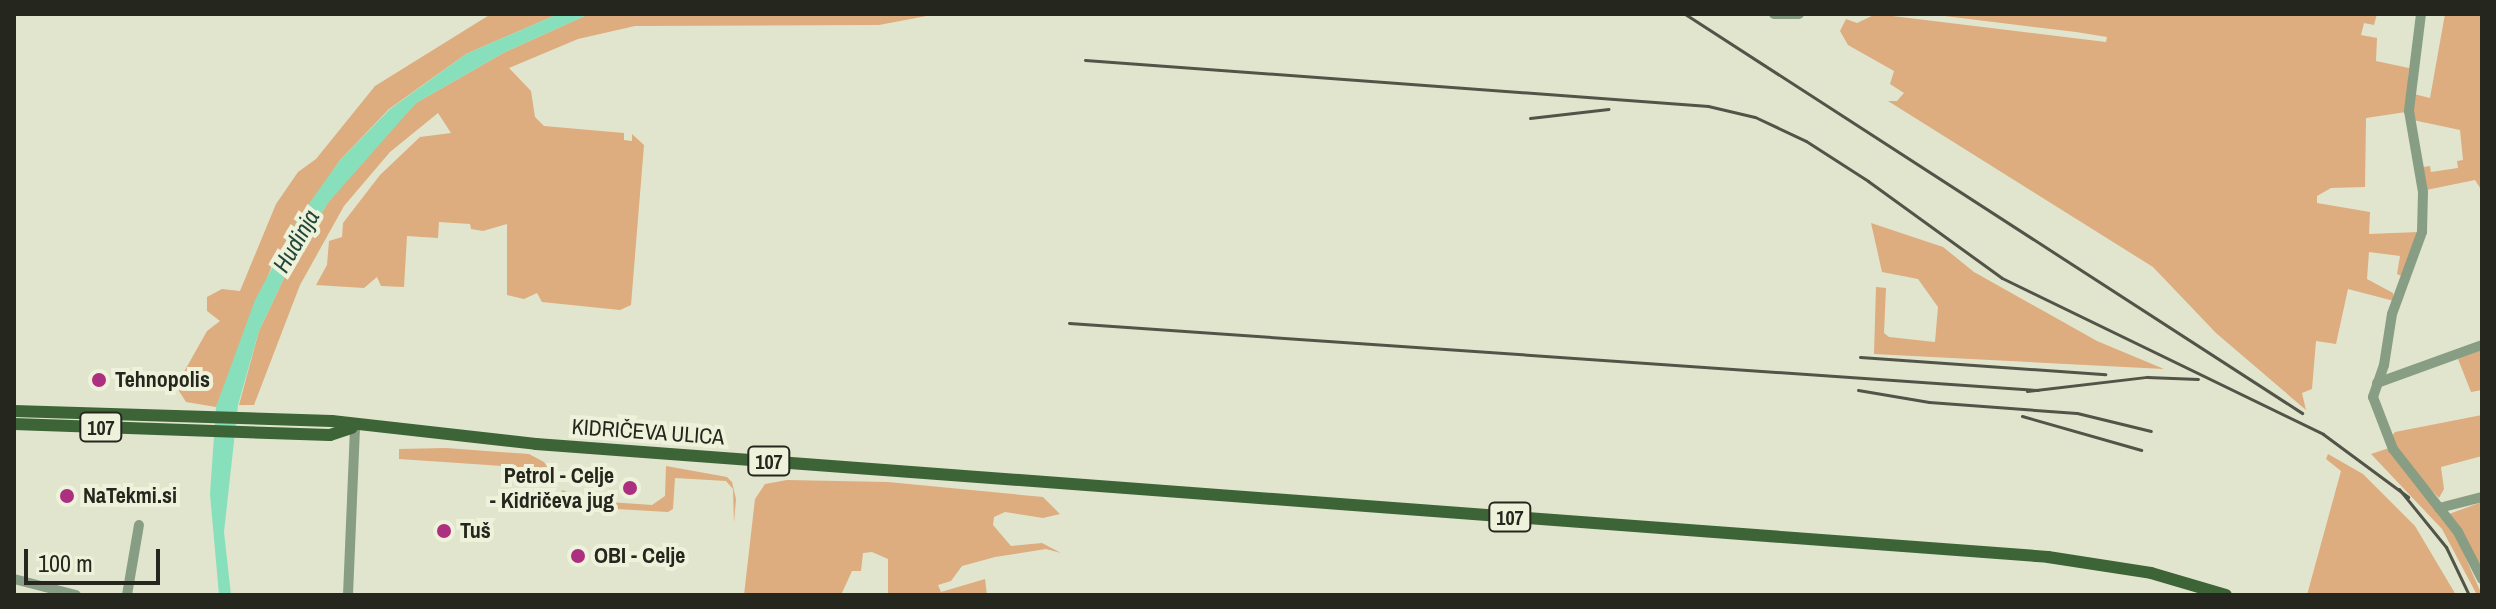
<!DOCTYPE html>
<meta charset="utf-8">
<style>
body{margin:0}
#map{position:relative;width:2496px;height:609px;overflow:hidden;background:#e1e5ce;font-family:"Archivo Narrow",sans-serif}
div>[style]{position:absolute}
[style*='--x']{left:calc(var(--x)*1px);top:calc(var(--y)*1px);width:calc(var(--w)*1px);rotate:calc(var(--a)*1deg)}
.green>*{inset:0;background:#ddac7f}
.water>*{inset:0;background:#88dfbc}
.minor>*{height:10px;margin:-5px;padding:0 5px;transform-origin:5px;border-radius:5px;background:#889e84}
.major>*{height:12px;margin:-6px;padding:0 6px;transform-origin:6px;border-radius:6px;background:#3d6437}
.rail>*{height:3px;margin:-1.5px;padding:0 1.5px;transform-origin:1.5px;border-radius:1.5px;background:#525447}
.dots>*{width:22px;height:22px;translate:-50% -50%;box-sizing:border-box;border:4px solid #eef2db;border-radius:50%}
span{translate:-50% -50%;white-space:nowrap;text-align:center;line-height:1.15;-webkit-text-stroke:8px #eef2db;paint-order:stroke}
.shield-label span{padding:2px 6px;background:#eef2db;border:2px solid;border-radius:6px;-webkit-text-stroke-width:0}
.shield-label{font-size:20px;color:#25261d;font-weight:700}
.poi-label{font-size:22px;color:#25261d;font-weight:700}
.left{translate:0 -50%;text-align:left}
.right{translate:-100% -50%;text-align:right}
.street-label{font-size:22px;color:#25261d}
.water-label{font-size:24px;color:#214739;font-style:italic}
.frame{position:absolute;inset:0;border:16px solid #25261d;pointer-events:none}
.scale{position:absolute;left:24px;top:549px;width:136px;height:36px;box-sizing:border-box;border:4px solid #25261d;border-top:0;padding-left:10px;font-size:24px;line-height:28px;white-space:nowrap;color:#25261d;-webkit-text-stroke:6px #eef2db;paint-order:stroke}
</style>
<div id="map">
<div class="green">
<div style="clip-path:polygon(491px 14px,558px 14px,466px 54px,389px 109px,340px 160px,275px 258px,216px 407px,186px 402px,179px 391px,180px 379px,207px 331px,220px 321px,207px 311px,207px 297px,222px 289px,240px 291px,276px 204px,298px 172px,316px 159px,375px 86px)"></div>
<div style="clip-path:polygon(589px 14px,937px 14px,879px 25px,635px 26px,578px 39px,509px 68px,531px 91px,535px 117px,544px 126px,624px 133px,624px 140px,632px 141px,632px 134px,644px 145px,631px 305px,620px 310px,542px 302px,537px 293px,524px 299px,507px 295px,507px 224px,483px 231px,471px 229px,470px 224px,439px 222px,438px 238px,407px 236px,404px 287px,381px 286px,377px 277px,364px 288px,316px 285px,327px 265px,329px 241px,342px 237px,343px 223px,380px 175px,420px 137px,451px 133px,438px 113px,390px 152px,344px 206px,300px 285px,254px 405px,239px 405px,259px 331px,286px 274px,327px 204px,360px 163px,416px 103px,505px 52px)"></div>
<div style="clip-path:polygon(1876px 14px,2106px 42px,2107px 37px,2076px 32px,1928px 14px,2377px 14px,2374px 25px,2364px 23px,2361px 35px,2377px 38px,2376px 61px,2409px 68px,2406px 112px,2366px 118px,2365px 187px,2331px 188px,2317px 196px,2317px 203px,2370px 212px,2369px 234px,2419px 232px,2404px 277px,2397px 274px,2400px 256px,2369px 252px,2367px 279px,2393px 293px,2394px 301px,2348px 289px,2336px 344px,2316px 341px,2312px 389px,2302px 393px,2306px 410px,2216px 333px,2153px 267px,1888px 101px,1897px 101px,1904px 93px,1890px 84px,1894px 71px,1848px 45px,1840px 31px,1846px 19px,1857px 23px)"></div>
<div style="clip-path:polygon(2445px 14px,2482px 14px,2482px 191px,2475px 180px,2426px 190px,2423px 167px,2430px 166px,2431px 172px,2458px 168px,2457px 161px,2463px 160px,2460px 130px,2413px 120px,2414px 94px,2430px 98px)"></div>
<div style="clip-path:polygon(1871px 223px,1943px 247px,1974px 272px,2097px 341px,2164px 369px,1874px 354px,1876px 287px,1886px 288px,1884px 333px,1889px 337px,1935px 342px,1938px 307px,1918px 279px,1882px 272px)"></div>
<div style="clip-path:polygon(2482px 350px,2482px 390px,2471px 392px,2458px 359px)"></div>
<div style="clip-path:polygon(2482px 415px,2482px 456px,2441px 467px,2444px 489px,2439px 498px,2405px 462px,2391px 437px,2395px 432px)"></div>
<div style="clip-path:polygon(446px 448px,529px 454px,544px 462px,557px 482px,550px 485px,532px 468px,399px 459px,399px 449px)"></div>
<div style="clip-path:polygon(2389px 448px,2455px 534px,2482px 595px,2477px 595px,2442px 529px,2371px 454px)"></div>
<div style="clip-path:polygon(2328px 454px,2363px 474px,2415px 526px,2456px 595px,2307px 595px,2341px 471px,2326px 459px)"></div>
<div style="clip-path:polygon(666px 466px,727px 477px,732px 482px,736px 499px,734px 523px,733px 489px,726px 481px,675px 478px,673px 509px,668px 512px,565px 506px,558px 495px,563px 490px,581px 500px,652px 505px,665px 496px)"></div>
<div style="clip-path:polygon(787px 480px,888px 482px,1043px 497px,1060px 514px,1043px 518px,1005px 512px,994px 517px,993px 525px,1011px 546px,1042px 543px,1061px 553px,1046px 549px,995px 557px,962px 566px,951px 581px,938px 585px,941px 592px,985px 579px,987px 595px,888px 595px,888px 559px,872px 552px,863px 553px,861px 571px,852px 571px,841px 595px,744px 595px,755px 499px,765px 484px)"></div>
<div style="clip-path:polygon(2482px 502px,2482px 570px,2449px 514px)"></div>
</div>
<div class="water">
<div style="clip-path:polygon(558px 14px,589px 14px,505px 52px,416px 103px,327px 204px,286px 274px,259px 331px,238px 405px,224px 532px,231px 595px,219px 595px,210px 494px,216px 407px,255px 300px,298px 219px,340px 160px,390px 109px,466px 54px)"></div>
</div>
<div class="minor">
<div style="--x:1774;--y:14;--w:25;--a:0"></div>
<div style="--x:2421;--y:14;--w:98;--a:97.1"></div>
<div style="--x:2409;--y:111;--w:82;--a:80.2"></div>
<div style="--x:2423;--y:192;--w:40;--a:91.4"></div>
<div style="--x:2422;--y:232;--w:87;--a:110.1"></div>
<div style="--x:2392;--y:314;--w:52;--a:98.9"></div>
<div style="--x:2384;--y:365;--w:34;--a:109"></div>
<div style="--x:2373;--y:397;--w:56;--a:69"></div>
<div style="--x:2393;--y:449;--w:105;--a:51.9"></div>
<div style="--x:2458;--y:532;--w:53;--a:62.9"></div>
<div style="--x:2377;--y:383;--w:112;--a:-19.9"></div>
<div style="--x:2439;--y:508;--w:44;--a:-14.3"></div>
<div style="--x:14;--y:579;--w:64;--a:14.5"></div>
<div style="--x:127;--y:595;--w:71;--a:-80.3"></div>
<div style="--x:348;--y:595;--w:168;--a:-87.6"></div>
</div>
<div class="major">
<div style="--x:14;--y:411;--w:318;--a:1.8"></div>
<div style="--x:332;--y:421;--w:205;--a:6.4"></div>
<div style="--x:536;--y:444;--w:1516;--a:4.27"></div>
<div style="--x:2048;--y:557;--w:104;--a:8.8"></div>
<div style="--x:2151;--y:573;--w:78;--a:16.3"></div>
<div style="--x:14;--y:424;--w:316;--a:2"></div>
<div style="--x:330;--y:435;--w:23;--a:-18"></div>
</div>
<div class="rail">
<div style="--x:1685;--y:14;--w:735;--a:32.89"></div>
<div style="--x:1085;--y:60;--w:625;--a:4.22"></div>
<div style="--x:1708;--y:106;--w:48;--a:13.2"></div>
<div style="--x:1755;--y:117;--w:56;--a:25.2"></div>
<div style="--x:1806;--y:141;--w:74;--a:32.8"></div>
<div style="--x:1868;--y:181;--w:165;--a:35.9"></div>
<div style="--x:2002;--y:278;--w:357;--a:25.9"></div>
<div style="--x:2323;--y:434;--w:106;--a:36.5"></div>
<div style="--x:1530;--y:118;--w:79;--a:-6.6"></div>
<div style="--x:1069;--y:323;--w:971;--a:3.96"></div>
<div style="--x:1860;--y:357;--w:246;--a:4"></div>
<div style="--x:1858;--y:390;--w:72;--a:9.6"></div>
<div style="--x:1929;--y:402;--w:148;--a:4.3"></div>
<div style="--x:2077;--y:413;--w:76;--a:13.7"></div>
<div style="--x:2027;--y:391;--w:121;--a:-6.7"></div>
<div style="--x:2147;--y:377;--w:51;--a:2.2"></div>
<div style="--x:2022;--y:416;--w:124;--a:15.9"></div>
<div style="--x:2399;--y:489;--w:75;--a:51"></div>
<div style="--x:2446;--y:547;--w:53;--a:64.4"></div>
</div>
<div class="dots">
<div style="left:99px;top:380px;background:#ac2f80"></div>
<div style="left:630px;top:488px;background:#ac2f80"></div>
<div style="left:67px;top:496px;background:#ac2f80"></div>
<div style="left:444px;top:531px;background:#ac2f80"></div>
<div style="left:578px;top:556px;background:#ac2f80"></div>
</div>
<div class="shield-label">
<span style="left:101px;top:427px">107</span>
<span style="left:769px;top:461px">107</span>
<span style="left:1510px;top:517px">107</span>
</div>
<div class="poi-label">
<span class="left" style="left:115px;top:380px">Tehnopolis</span>
<span class="right" style="left:614px;top:488px">Petrol - Celje<br>- Kidričeva jug</span>
<span class="left" style="left:83px;top:496px">NaTekmi.si</span>
<span class="left" style="left:460px;top:531px">Tuš</span>
<span class="left" style="left:594px;top:556px">OBI - Celje</span>
</div>
<div class="street-label">
<span style="left:648px;top:432px;rotate:4deg">KIDRIČEVA ULICA</span>
</div>
<div class="water-label">
<span style="left:296px;top:241px;rotate:-60deg">Hudinja</span>
</div>
<div class="frame"></div>
<div class="scale">100 m</div>
</div>
